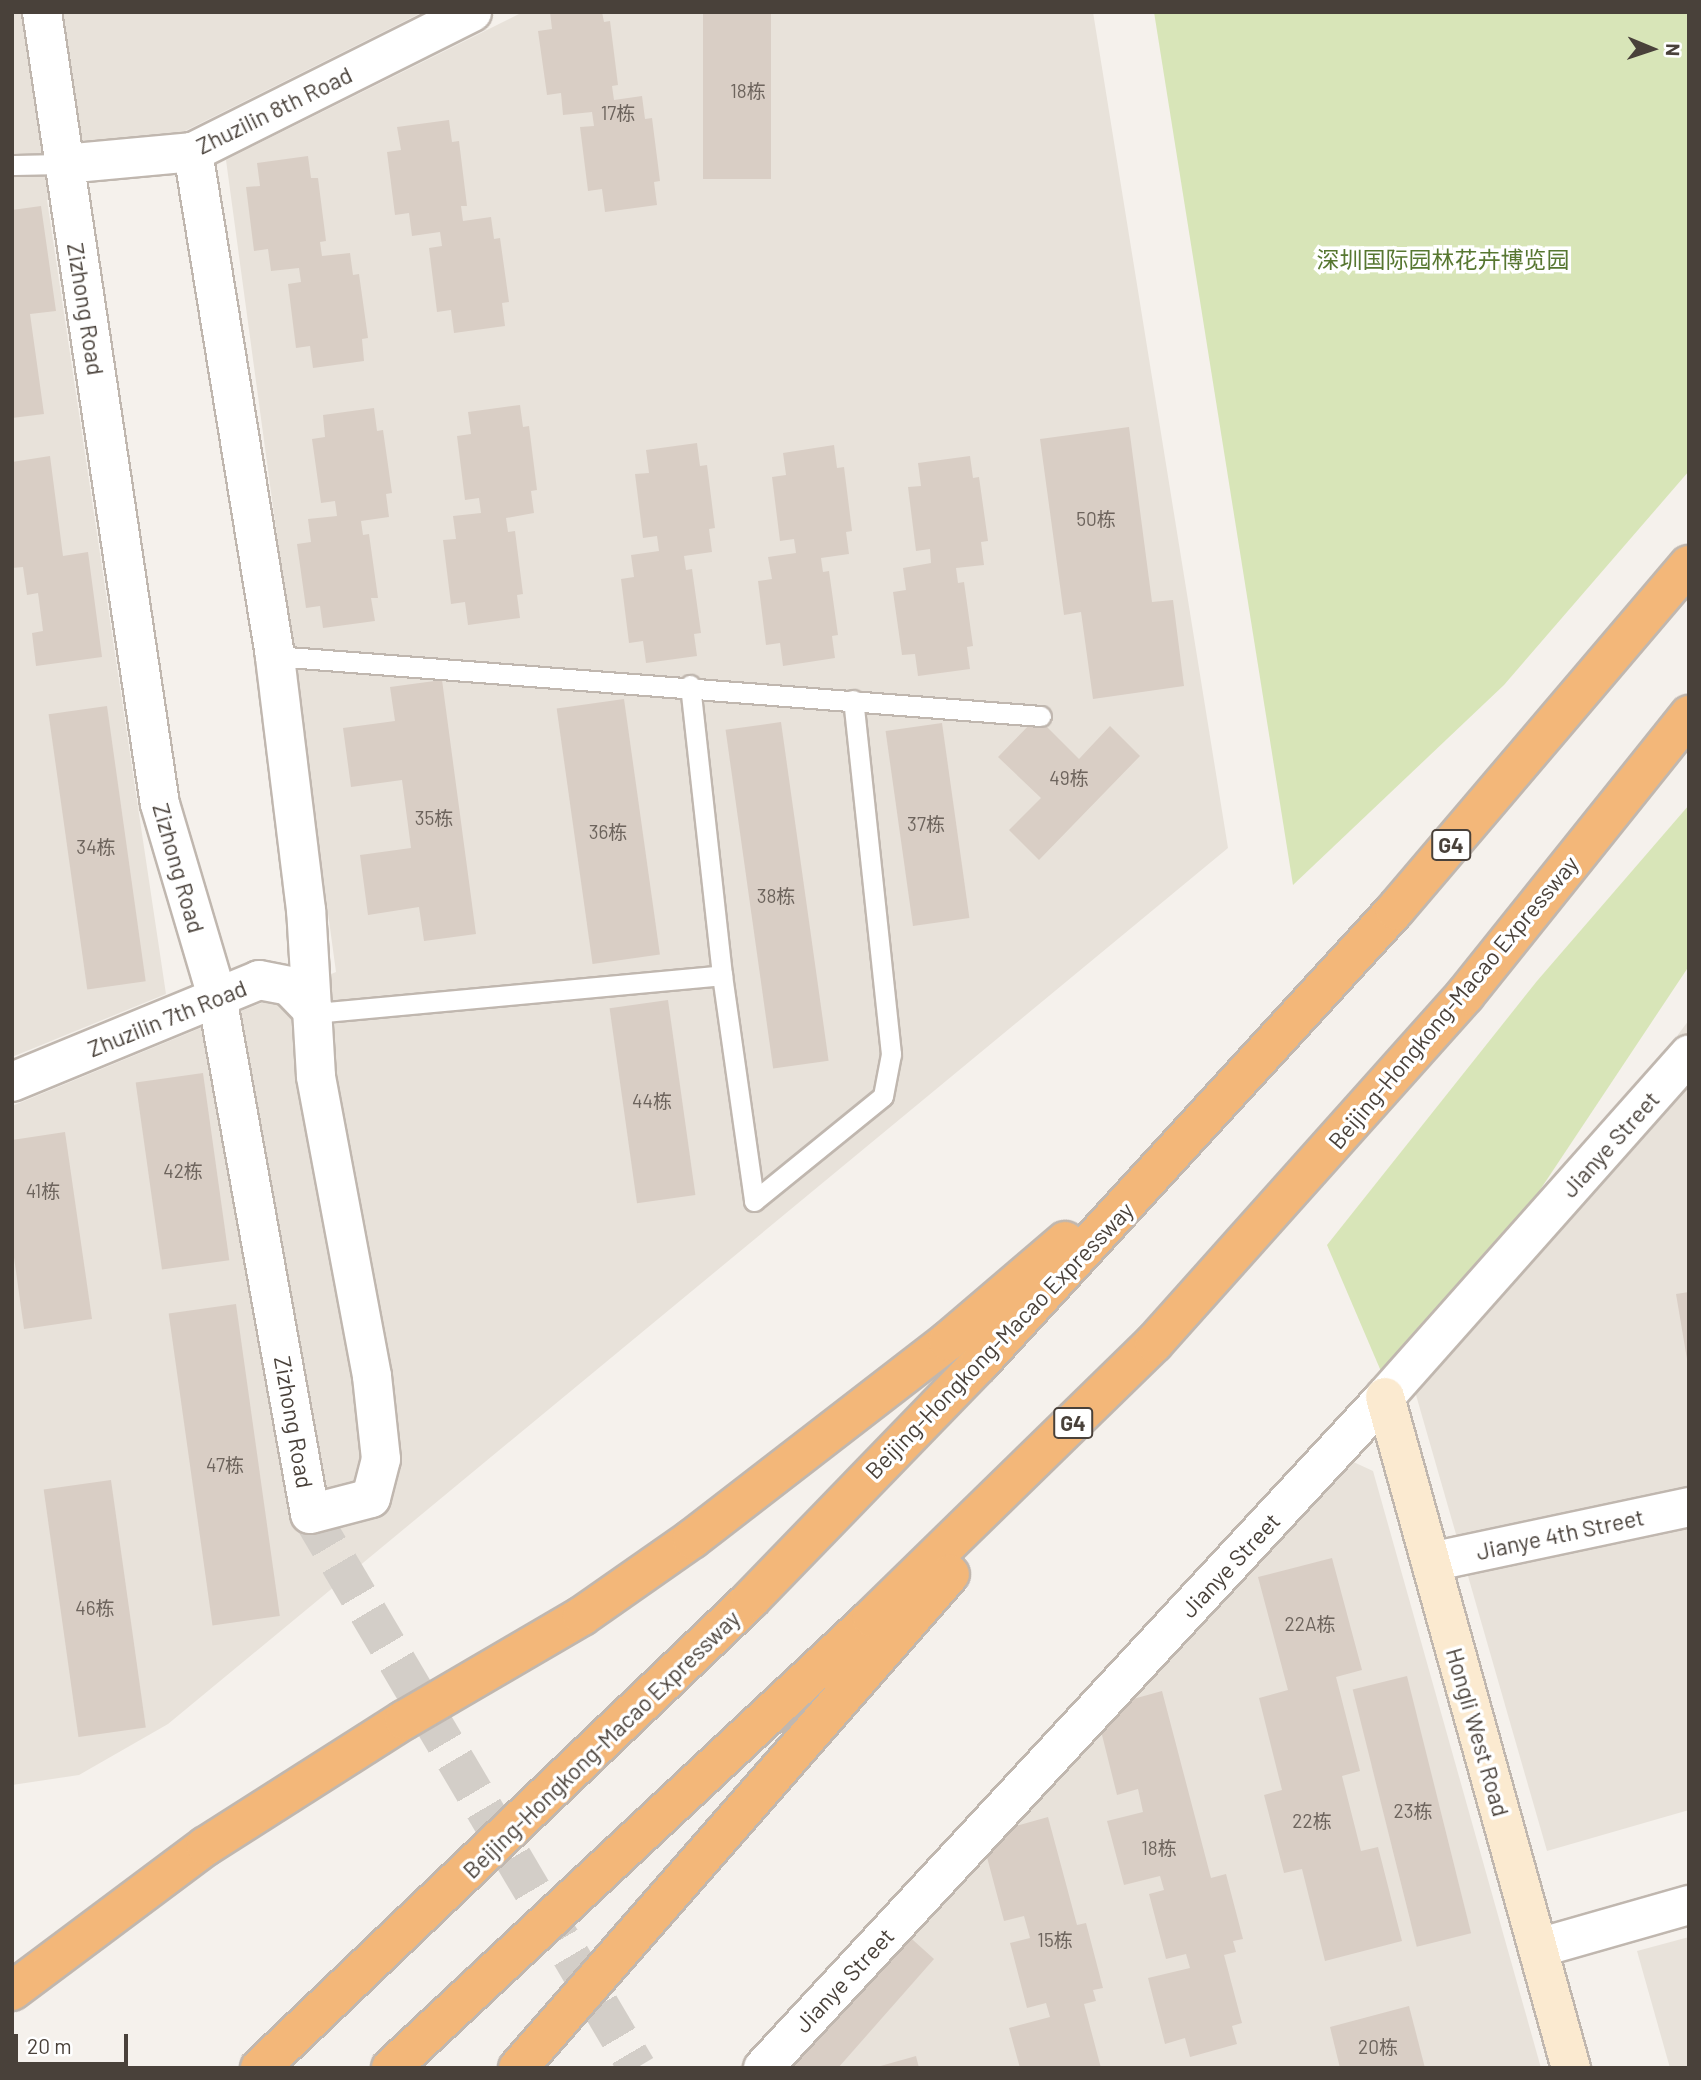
<!DOCTYPE html>
<meta charset="utf-8">
<style>
body{margin:0}
#map{position:relative;width:1701px;height:2080px;overflow:hidden;background:#f5f1ec;font-family:Barlow,"Noto Sans SC",sans-serif}
div>[style]{position:absolute}
[style*='--x']{left:calc(var(--x)*1px);top:calc(var(--y)*1px);width:calc(var(--w)*1px);rotate:calc(var(--a)*1deg)}
.residential>*{inset:0;background:#e8e2da}
.green>*{inset:0;background:#d8e5b8}
.building>*{inset:0;background:#d9cec5;transform-origin:0 0}
.street-tunnel>*{height:38px;margin-top:-19px;transform-origin:0;background:repeating-linear-gradient(90deg,#d3cec8 0 38px,transparent 0 57px)}
.roads{filter:drop-shadow(2px 0 #c0b7af) drop-shadow(-2px 0 #c0b7af) drop-shadow(0 2px #c0b7af) drop-shadow(0 -2px #c0b7af)}
.lane>*{height:19px;margin:-9.5px;padding:0 9.5px;transform-origin:9.5px;border-radius:9.5px;background:#fff}
.street>*{height:38px;margin:-19px;padding:0 19px;transform-origin:19px;border-radius:19px;background:#fff}
.secondary>*{height:38px;margin:-19px;padding:0 19px;transform-origin:19px;border-radius:19px;background:#fbead0}
.highway>*{height:38px;margin:-19px;padding:0 19px;transform-origin:19px;border-radius:19px;background:#f3b779}
span{translate:-50% -50%;white-space:nowrap;text-align:center;line-height:1.15;-webkit-text-stroke:7px #fff;paint-order:stroke}
.number-label{font-size:19px;color:#6d645d}
.number-label span{-webkit-text-stroke-width:0}
.shield-label span{padding:2px 5px;background:#fff;border:2px solid;border-radius:5px;-webkit-text-stroke-width:0}
.shield-label{font-size:21px;color:#49413a;font-weight:700}
.street-label{font-size:23px;color:#49413a}
.park-label{font-size:23px;color:#577731}
.frame{position:absolute;inset:0;border:14px solid #49413a;pointer-events:none}
.north{position:absolute;left:1617px;top:14px;width:70px;height:70px;-webkit-text-stroke:5px #fff;paint-order:stroke;rotate:92deg;font-size:19px;font-weight:700;line-height:28px;text-align:center;color:#49413a}
.north::after{content:'';display:block;margin:auto;width:24px;height:32px;background:#49413a;clip-path:polygon(50% 0,100% 100%,50% 72%,0 100%)}
.scale{position:absolute;left:14px;top:2034px;width:114px;height:32px;box-sizing:border-box;border:4px solid #49413a;border-top:0;padding-left:9px;font-size:21px;line-height:24px;white-space:nowrap;color:#49413a;-webkit-text-stroke:5px #fff;paint-order:stroke}
</style>
<div id="map">
<div class="residential">
<div style="clip-path:polygon(12px 12px,423px 12px,47px 200px,166px 994px,12px 1057px)"></div>
<div style="clip-path:polygon(523px 12px,1093px 12px,1228px 848px,168px 1724px,79px 1775px,12px 1785px,12px 1106px,336px 972px,226px 160px)"></div>
<div style="clip-path:polygon(1689px 1020px,1689px 1810px,1547px 1851px,1414px 1388px)"></div>
<div style="clip-path:polygon(1321px 1447px,1373px 1471px,1541px 2068px,738px 2068px)"></div>
<div style="clip-path:polygon(1689px 1937px,1689px 2068px,1670px 2068px,1637px 1951px)"></div>
</div>
<div class="green">
<div style="clip-path:polygon(1154px 12px,1689px 12px,1689px 471px,1504px 685px,1293px 885px)"></div>
<div style="clip-path:polygon(1689px 805px,1689px 966px,1516px 1226px,1383px 1376px,1327px 1245px,1537px 981px)"></div>
</div>
<div class="building">
<div style="clip-path:polygon(550px 12px,602px 12px,604px 22px,610px 21px,618px 85px,612px 86px,614px 100px,642px 96px,645px 119px,652px 118px,660px 181px,654px 182px,657px 205px,605px 212px,602px 189px,588px 191px,580px 127px,594px 126px,592px 112px,563px 115px,561px 93px,547px 95px,538px 31px,552px 29px)"></div>
<div style="left:703px;top:12px;width:68px;height:167px"></div>
<div style="clip-path:polygon(449px 120px,452px 142px,459px 141px,467px 206px,461px 206px,463px 221px,491px 217px,494px 239px,500px 238px,509px 302px,502px 303px,505px 326px,454px 333px,451px 310px,437px 312px,429px 248px,442px 246px,440px 232px,412px 236px,409px 213px,395px 215px,387px 152px,401px 150px,397px 127px)"></div>
<div style="clip-path:polygon(308px 156px,311px 178px,318px 178px,326px 241px,320px 242px,322px 256px,350px 253px,353px 275px,359px 274px,368px 338px,362px 339px,364px 361px,313px 368px,310px 346px,296px 348px,288px 284px,301px 282px,299px 268px,271px 271px,268px 249px,254px 251px,246px 187px,260px 186px,257px 163px)"></div>
<div style="clip-path:polygon(41px 206px,56px 311px,30px 314px,44px 414px,12px 418px,12px 210px)"></div>
<div style="clip-path:polygon(520px 405px,523px 427px,529px 426px,537px 490px,531px 491px,534px 513px,506px 518px,508px 532px,515px 531px,523px 594px,517px 595px,520px 618px,468px 625px,465px 602px,451px 604px,443px 540px,456px 539px,453px 516px,481px 513px,479px 498px,465px 500px,457px 436px,471px 434px,468px 412px)"></div>
<div style="clip-path:polygon(374px 408px,377px 431px,383px 430px,392px 493px,386px 494px,389px 517px,361px 521px,363px 535px,369px 534px,378px 598px,371px 598px,375px 621px,323px 628px,320px 606px,306px 608px,297px 544px,311px 542px,308px 519px,337px 516px,335px 501px,321px 503px,312px 439px,325px 437px,323px 415px)"></div>
<div style="clip-path:polygon(1129px 427px,1152px 602px,1173px 600px,1184px 686px,1093px 699px,1081px 612px,1064px 615px,1040px 439px)"></div>
<div style="clip-path:polygon(697px 443px,700px 466px,707px 465px,715px 528px,709px 529px,712px 552px,684px 556px,686px 570px,692px 569px,701px 633px,694px 634px,697px 656px,646px 663px,643px 641px,629px 643px,621px 579px,634px 577px,631px 555px,659px 551px,657px 536px,643px 538px,635px 474px,649px 473px,646px 450px)"></div>
<div style="clip-path:polygon(834px 445px,837px 468px,844px 467px,852px 531px,846px 532px,849px 554px,821px 558px,823px 572px,829px 571px,838px 635px,832px 636px,835px 658px,783px 666px,780px 643px,766px 645px,758px 581px,772px 579px,768px 557px,796px 553px,794px 539px,780px 541px,772px 477px,786px 475px,783px 453px)"></div>
<div style="clip-path:polygon(50px 456px,63px 556px,88px 552px,102px 657px,36px 666px,32px 633px,43px 631px,38px 593px,27px 595px,23px 567px,12px 568px,12px 462px)"></div>
<div style="clip-path:polygon(970px 456px,973px 478px,979px 477px,988px 541px,981px 542px,984px 565px,956px 568px,958px 583px,964px 582px,973px 646px,967px 647px,970px 669px,918px 676px,915px 654px,902px 655px,893px 592px,906px 590px,903px 568px,931px 563px,930px 549px,916px 551px,908px 487px,921px 486px,918px 463px)"></div>
<div style="clip-path:polygon(442px 680px,476px 934px,424px 941px,419px 907px,368px 915px,360px 855px,411px 848px,402px 780px,351px 787px,343px 728px,395px 721px,390px 687px)"></div>
<div style="left:624px;top:699px;width:258px;height:68px;rotate:82deg"></div>
<div style="left:107px;top:706px;width:278px;height:59px;rotate:82deg"></div>
<div style="clip-path:polygon(1037px 717px,1079px 759px,1110px 726px,1140px 756px,1039px 860px,1009px 830px,1041px 798px,998px 757px)"></div>
<div style="left:781px;top:722px;width:342px;height:56px;rotate:82deg"></div>
<div style="left:942px;top:723px;width:197px;height:57px;rotate:82deg"></div>
<div style="left:668px;top:1000px;width:197px;height:59px;rotate:82deg"></div>
<div style="left:203px;top:1073px;width:189px;height:68px;rotate:82deg"></div>
<div style="clip-path:polygon(65px 1132px,92px 1319px,24px 1329px,12px 1243px,12px 1140px)"></div>
<div style="clip-path:polygon(1689px 1292px,1689px 1359px,1687px 1359px,1676px 1294px)"></div>
<div style="left:236px;top:1304px;width:315px;height:68px;rotate:82deg"></div>
<div style="left:111px;top:1480px;width:250px;height:68px;rotate:82deg"></div>
<div style="clip-path:polygon(1332px 1558px,1362px 1670px,1336px 1677px,1360px 1771px,1342px 1776px,1361px 1851px,1378px 1847px,1402px 1941px,1325px 1961px,1302px 1869px,1284px 1873px,1264px 1795px,1282px 1790px,1259px 1698px,1288px 1690px,1258px 1577px)"></div>
<div style="left:1407px;top:1676px;width:265px;height:56px;rotate:76deg"></div>
<div style="clip-path:polygon(1162px 1691px,1211px 1878px,1226px 1874px,1243px 1939px,1233px 1941px,1236px 1952px,1224px 1955px,1242px 2023px,1232px 2026px,1237px 2044px,1190px 2057px,1185px 2038px,1165px 2044px,1148px 1978px,1190px 1968px,1186px 1954px,1166px 1959px,1149px 1894px,1164px 1890px,1160px 1876px,1124px 1885px,1107px 1821px,1143px 1812px,1138px 1789px,1117px 1795px,1098px 1719px,1118px 1714px,1115px 1704px)"></div>
<div style="clip-path:polygon(1048px 1817px,1077px 1925px,1086px 1923px,1103px 1988px,1093px 1990px,1096px 2001px,1084px 2004px,1101px 2068px,1020px 2068px,1009px 2028px,1050px 2017px,1046px 2003px,1027px 2008px,1010px 1943px,1030px 1938px,1024px 1916px,1004px 1921px,984px 1846px,1004px 1841px,1002px 1830px)"></div>
<div style="clip-path:polygon(903px 1931px,934px 1959px,838px 2068px,783px 2068px)"></div>
<div style="clip-path:polygon(1409px 2006px,1425px 2068px,1340px 2068px,1330px 2027px)"></div>
<div style="clip-path:polygon(916px 2056px,919px 2068px,877px 2068px,877px 2067px)"></div>
</div>
<div class="street-tunnel">
<div style="--x:310;--y:1514;--w:643;--a:59.45"></div>
</div>
<div class="roads">
<div class="lane">
<div style="--x:12;--y:165;--w:52;--a:-1.1"></div>
<div style="--x:275;--y:656;--w:768;--a:4.48"></div>
<div style="--x:690;--y:685;--w:292;--a:83.7"></div>
<div style="--x:722;--y:975;--w:228;--a:81.9"></div>
<div style="--x:754;--y:1201;--w:166;--a:-39.1"></div>
<div style="--x:883;--y:1096;--w:43;--a:-79.2"></div>
<div style="--x:891;--y:1054;--w:356;--a:-96.1"></div>
<div style="--x:315;--y:1013;--w:409;--a:-5.3"></div>
</div>
<div class="street">
<div style="--x:42;--y:12;--w:801;--a:81.53"></div>
<div style="--x:160;--y:804;--w:201;--a:73.5"></div>
<div style="--x:217;--y:997;--w:525;--a:79.8"></div>
<div style="--x:310;--y:1514;--w:63;--a:-14.7"></div>
<div style="--x:371;--y:1498;--w:40;--a:-75.6"></div>
<div style="--x:381;--y:1459;--w:83;--a:-96.2"></div>
<div style="--x:372;--y:1376;--w:305;--a:-100.6"></div>
<div style="--x:316;--y:1076;--w:166;--a:-93.4"></div>
<div style="--x:306;--y:910;--w:256;--a:-97"></div>
<div style="--x:275;--y:656;--w:511;--a:-99.24"></div>
<div style="--x:64;--y:164;--w:130;--a:-5.3"></div>
<div style="--x:193;--y:152;--w:312;--a:-26.6"></div>
<div style="--x:12;--y:1082;--w:267;--a:-22.4"></div>
<div style="--x:259;--y:980;--w:31;--a:11"></div>
<div style="--x:289;--y:986;--w:37;--a:46"></div>
<div style="--x:1431;--y:1562;--w:264;--a:-12"></div>
<div style="--x:1538;--y:1948;--w:157;--a:-15.9"></div>
<div style="--x:763;--y:2068;--w:915;--a:-47.17"></div>
<div style="--x:1385;--y:1397;--w:458;--a:-48.4"></div>
</div>
<div class="secondary">
<div style="--x:1385;--y:1397;--w:696;--a:74.51"></div>
</div>
<div class="highway">
<div style="--x:12;--y:1991;--w:242;--a:-36.8"></div>
<div style="--x:206;--y:1846;--w:235;--a:-32.5"></div>
<div style="--x:404;--y:1720;--w:206;--a:-30.3"></div>
<div style="--x:582;--y:1616;--w:134;--a:-35"></div>
<div style="--x:692;--y:1539;--w:324;--a:-37.7"></div>
<div style="--x:948;--y:1341;--w:154;--a:-40.5"></div>
<div style="--x:260;--y:2068;--w:678;--a:-43.68"></div>
<div style="--x:750;--y:1600;--w:329;--a:-45.9"></div>
<div style="--x:979;--y:1364;--w:616;--a:-47.5"></div>
<div style="--x:1395;--y:910;--w:453;--a:-49.6"></div>
<div style="--x:391;--y:2068;--w:659;--a:-43.09"></div>
<div style="--x:872;--y:1618;--w:394;--a:-44.3"></div>
<div style="--x:1154;--y:1343;--w:467;--a:-48.2"></div>
<div style="--x:1465;--y:995;--w:359;--a:-51.3"></div>
<div style="--x:518;--y:2068;--w:656;--a:-48.83"></div>
</div>
</div>
<div class="number-label">
<span style="left:748px;top:91px">18栋</span>
<span style="left:618px;top:113px">17栋</span>
<span style="left:1096px;top:519px">50栋</span>
<span style="left:1069px;top:778px">49栋</span>
<span style="left:434px;top:818px">35栋</span>
<span style="left:926px;top:824px">37栋</span>
<span style="left:608px;top:832px">36栋</span>
<span style="left:96px;top:847px">34栋</span>
<span style="left:776px;top:896px">38栋</span>
<span style="left:652px;top:1101px">44栋</span>
<span style="left:183px;top:1171px">42栋</span>
<span style="left:43px;top:1191px">41栋</span>
<span style="left:225px;top:1465px">47栋</span>
<span style="left:95px;top:1608px">46栋</span>
<span style="left:1310px;top:1624px">22A栋</span>
<span style="left:1413px;top:1811px">23栋</span>
<span style="left:1312px;top:1821px">22栋</span>
<span style="left:1159px;top:1848px">18栋</span>
<span style="left:1055px;top:1940px">15栋</span>
<span style="left:1378px;top:2047px">20栋</span>
</div>
<div class="shield-label">
<span style="left:1451px;top:845px">G4</span>
<span style="left:1073px;top:1423px">G4</span>
</div>
<div class="street-label">
<span style="left:274px;top:110px;rotate:-26deg">Zhuzilin 8th Road</span>
<span style="left:86px;top:309px;rotate:81deg">Zizhong Road</span>
<span style="left:179px;top:868px;rotate:74deg">Zizhong Road</span>
<span style="left:1453px;top:1002px;rotate:-50deg">Beijing-Hongkong-Macao Expressway</span>
<span style="left:167px;top:1018px;rotate:-22deg">Zhuzilin 7th Road</span>
<span style="left:1610px;top:1144px;rotate:-48deg">Jianye Street</span>
<span style="left:999px;top:1340px;rotate:-46deg">Beijing-Hongkong-Macao Expressway</span>
<span style="left:294px;top:1422px;rotate:80deg">Zizhong Road</span>
<span style="left:1560px;top:1534px;rotate:-12deg">Jianye 4th Street</span>
<span style="left:1230px;top:1565px;rotate:-47deg">Jianye Street</span>
<span style="left:1478px;top:1732px;rotate:74deg">Hongli West Road</span>
<span style="left:601px;top:1744px;rotate:-44deg">Beijing-Hongkong-Macao Expressway</span>
<span style="left:844px;top:1980px;rotate:-47deg">Jianye Street</span>
</div>
<div class="park-label">
<span style="left:1443px;top:259px">深圳国际园林花卉博览园</span>
</div>
<div class="frame"></div>
<div class="north">N</div>
<div class="scale">20 m</div>
</div>
